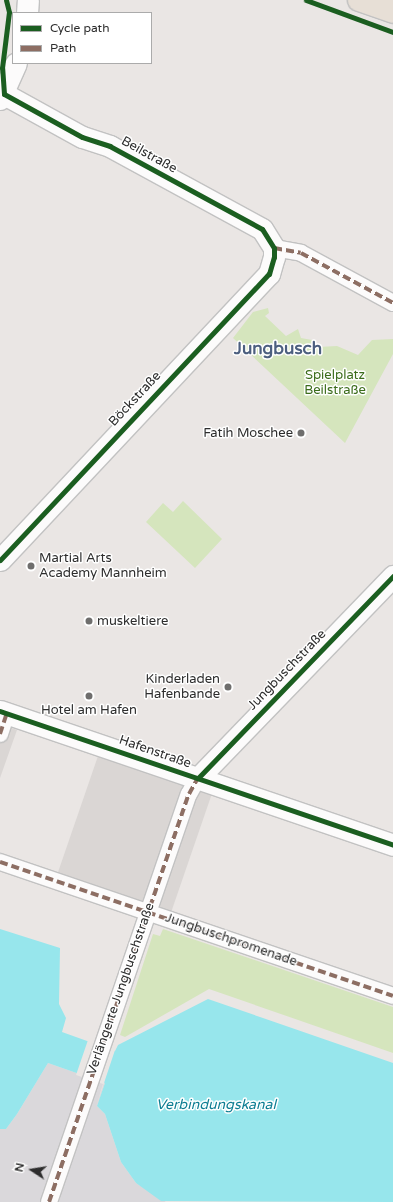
<!DOCTYPE html>
<meta charset="utf-8">
<style>
body{margin:0}
#map{position:relative;width:393px;height:1202px;overflow:hidden;background:#eae6e4;font-family:"Varela Round",sans-serif}
div>[style]{position:absolute}
[style*='--x']{left:calc(var(--x)*1px);top:calc(var(--y)*1px);width:calc(var(--w)*1px);rotate:calc(var(--a)*1deg)}
.industrial>*{inset:0;background:#dad8db}
.green>*{inset:0;background:#d5e5bd}
.plaza>*{inset:0;background:#dad6d4;transform-origin:0 0}
.water>*{inset:0;background:#97e6ec}
.pier>*{inset:0;background:#eae6e4}
.roads{filter:drop-shadow(1px 0 #c2c2c2) drop-shadow(-1px 0 #c2c2c2) drop-shadow(0 1px #c2c2c2) drop-shadow(0 -1px #c2c2c2)}
.pedestrian>*{height:16px;margin:-8px;padding:0 8px;transform-origin:8px;border-radius:8px;background:#fcfbfb}
.minor>*{height:21px;margin:-10.5px;padding:0 10.5px;transform-origin:10.5px;border-radius:10.5px;background:#fcfbfb}
.primary>*{height:22px;margin:-11px;padding:0 11px;transform-origin:11px;border-radius:11px;background:#e7dfd6}
.quiet>*{height:4px;margin-top:-2px;transform-origin:0;background:repeating-linear-gradient(90deg,#8d6e63 0 8px,transparent 0 12px)}
.cycleway>*{height:5px;margin:-2.5px;padding:0 2.5px;transform-origin:2.5px;border-radius:2.5px;background:#1b5e20}
.dots>*{width:11px;height:11px;translate:-50% -50%;box-sizing:border-box;border:2px solid #fff;border-radius:50%}
span{translate:-50% -50%;white-space:nowrap;text-align:center;line-height:1.15;-webkit-text-stroke:3px #fff;paint-order:stroke}
.street-label{font-size:13px;color:#2d2d2d}
.park-label{font-size:13px;color:#3b6c1b}
.poi-label{font-size:13px;color:#2d2d2d}
.right{translate:-100% -50%;text-align:right}
.left{translate:0 -50%;text-align:left}
.water-label{font-size:14px;color:#0d7e93;font-style:italic}
.district-label{font-size:17px;color:#4c5f7f;font-weight:700}
.legend{position:absolute;left:12px;top:12px;width:140px;height:52px;box-sizing:border-box;background:#fff;border:1px solid #ababab;margin:0;padding:5px 7px;list-style:none;font-size:12px;color:#2d2d2d}
.legend li{display:flex;align-items:center;gap:8px;height:20px}
.legend b{width:20px;border:1px solid #ababab}
.north{position:absolute;left:12px;top:1150px;width:40px;height:40px;-webkit-text-stroke:3px #fff;paint-order:stroke;rotate:282deg;font-size:11px;font-weight:700;line-height:16px;text-align:center;color:#2d2d2d}
.north::after{content:'';display:block;margin:auto;width:14px;height:18px;background:#2d2d2d;clip-path:polygon(50% 0,100% 100%,50% 72%,0 100%)}
</style>
<div id="map">
<div class="industrial">
<div style="clip-path:polygon(48px 1063px,105px 1083px,97px 1106px,105px 1114px,121px 1162px,136px 1183px,166px 1202px,0 1202px,0 1129px,6px 1129px,17px 1114px)"></div>
</div>
<div class="green">
<div style="clip-path:polygon(268px 308px,269px 313px,265px 316px,286px 336px,298px 329px,301px 338px,312px 340px,318px 347px,337px 346px,358px 355px,372px 340px,393px 339px,393px 354px,345px 443px,233px 338px,253px 312px)"></div>
<div style="clip-path:polygon(183px 501px,222px 539px,195px 568px,146px 522px,163px 503px,173px 512px)"></div>
<div style="clip-path:polygon(163px 929px,393px 1007px,393px 1053px,209px 989px,125px 1037px,120px 1035px,153px 934px,160px 936px)"></div>
</div>
<div class="plaza">
<div style="clip-path:polygon(0 724px,17px 730px,0 778px)"></div>
<div style="left:98px;top:756px;width:120px;height:125px;rotate:19deg"></div>
</div>
<div class="water">
<div style="clip-path:polygon(0 929px,60px 948px,59px 1004px,66px 1018px,62px 1032px,115px 1051px,118px 1045px,208px 999px,393px 1063px,393px 1202px,161px 1201px,136px 1183px,121px 1162px,105px 1114px,97px 1106px,105px 1083px,48px 1063px,17px 1114px,6px 1129px,0 1129px)"></div>
</div>
<div class="pier">
<div style="clip-path:polygon(88px 1040px,115px 1050px,96px 1107px,103px 1084px,76px 1075px)"></div>
</div>
<div class="roads">
<div class="pedestrian">
<div style="--x:274;--y:248;--w:27;--a:10"></div>
<div style="--x:301;--y:253;--w:105;--a:28.5"></div>
<div style="--x:0;--y:734;--w:22;--a:-72"></div>
<div style="--x:0;--y:862;--w:415;--a:18.8"></div>
<div style="--x:49;--y:1202;--w:431;--a:-71.1"></div>
<div style="--x:189;--y:794;--w:18;--a:-61"></div>
</div>
<div class="minor">
<div style="--x:27;--y:13;--w:13;--a:-86"></div>
<div style="--x:0;--y:99;--w:39;--a:-66"></div>
<div style="--x:0;--y:560;--w:393;--a:-46.8"></div>
<div style="--x:269;--y:274;--w:18;--a:-74"></div>
<div style="--x:274;--y:257;--w:9;--a:-90"></div>
<div style="--x:274;--y:248;--w:22;--a:-122"></div>
<div style="--x:262;--y:229;--w:173;--a:-151.4"></div>
<div style="--x:110;--y:146;--w:29;--a:-162"></div>
<div style="--x:82;--y:137;--w:89;--a:-151.1"></div>
<div style="--x:0;--y:711;--w:415;--a:18.8"></div>
<div style="--x:198;--y:778;--w:281;--a:-46"></div>
</div>
<div class="primary">
<div style="--x:359;--y:0;--w:36;--a:19"></div>
</div>
</div>
<div class="quiet">
<div style="--x:274;--y:248;--w:27;--a:10"></div>
<div style="--x:301;--y:253;--w:105;--a:28.5"></div>
<div style="--x:0;--y:734;--w:22;--a:-72"></div>
<div style="--x:0;--y:862;--w:415;--a:18.8"></div>
<div style="--x:49;--y:1202;--w:431;--a:-71.1"></div>
<div style="--x:189;--y:794;--w:18;--a:-61"></div>
</div>
<div class="cycleway">
<div style="--x:306;--y:0;--w:93;--a:20.2"></div>
<div style="--x:0;--y:560;--w:393;--a:-46.8"></div>
<div style="--x:269;--y:274;--w:18;--a:-74"></div>
<div style="--x:274;--y:257;--w:9;--a:-90"></div>
<div style="--x:274;--y:248;--w:22;--a:-122"></div>
<div style="--x:262;--y:229;--w:173;--a:-151.4"></div>
<div style="--x:110;--y:146;--w:29;--a:-162"></div>
<div style="--x:82;--y:137;--w:89;--a:-151.1"></div>
<div style="--x:4;--y:94;--w:26;--a:-94"></div>
<div style="--x:2;--y:68;--w:56;--a:-82.9"></div>
<div style="--x:9;--y:12;--w:12;--a:-104"></div>
<div style="--x:0;--y:711;--w:415;--a:18.8"></div>
<div style="--x:198;--y:778;--w:281;--a:-46"></div>
</div>
<div class="dots">
<div style="left:301px;top:433px;background:#6f6e6d"></div>
<div style="left:31px;top:566px;background:#6f6e6d"></div>
<div style="left:89px;top:621px;background:#6f6e6d"></div>
<div style="left:228px;top:687px;background:#6f6e6d"></div>
<div style="left:89px;top:696px;background:#6f6e6d"></div>
</div>
<div class="street-label">
<span style="left:149px;top:155px;rotate:29deg">Beilstraße</span>
<span style="left:135px;top:399px;rotate:-47deg">Böckstraße</span>
<span style="left:287px;top:670px;rotate:-46deg">Jungbuschstraße</span>
<span style="left:155px;top:752px;rotate:19deg">Hafenstraße</span>
<span style="left:231px;top:940px;rotate:19deg">Jungbuschpromenade</span>
<span style="left:121px;top:989px;rotate:-71deg">Verlängerte Jungbuschstraße</span>
</div>
<div class="park-label">
<span style="left:335px;top:383px">Spielplatz<br>Beilstraße</span>
</div>
<div class="poi-label">
<span class="right" style="left:293px;top:433px">Fatih Moschee</span>
<span class="left" style="left:39px;top:566px">Martial Arts<br>Academy Mannheim</span>
<span class="left" style="left:97px;top:621px">muskeltiere</span>
<span class="right" style="left:220px;top:687px">Kinderladen<br>Hafenbande</span>
<span style="left:89px;top:710px">Hotel am Hafen</span>
</div>
<div class="water-label">
<span style="left:216px;top:1105px">Verbindungskanal</span>
</div>
<div class="district-label">
<span style="left:278px;top:349px">Jungbusch</span>
</div>
<ul class="legend">
<li><b style="height:5px;background:#1b5e20"></b>Cycle path</li>
<li><b style="height:5px;background:#8d6e63"></b>Path</li>
</ul>
<div class="north">N</div>
</div>
